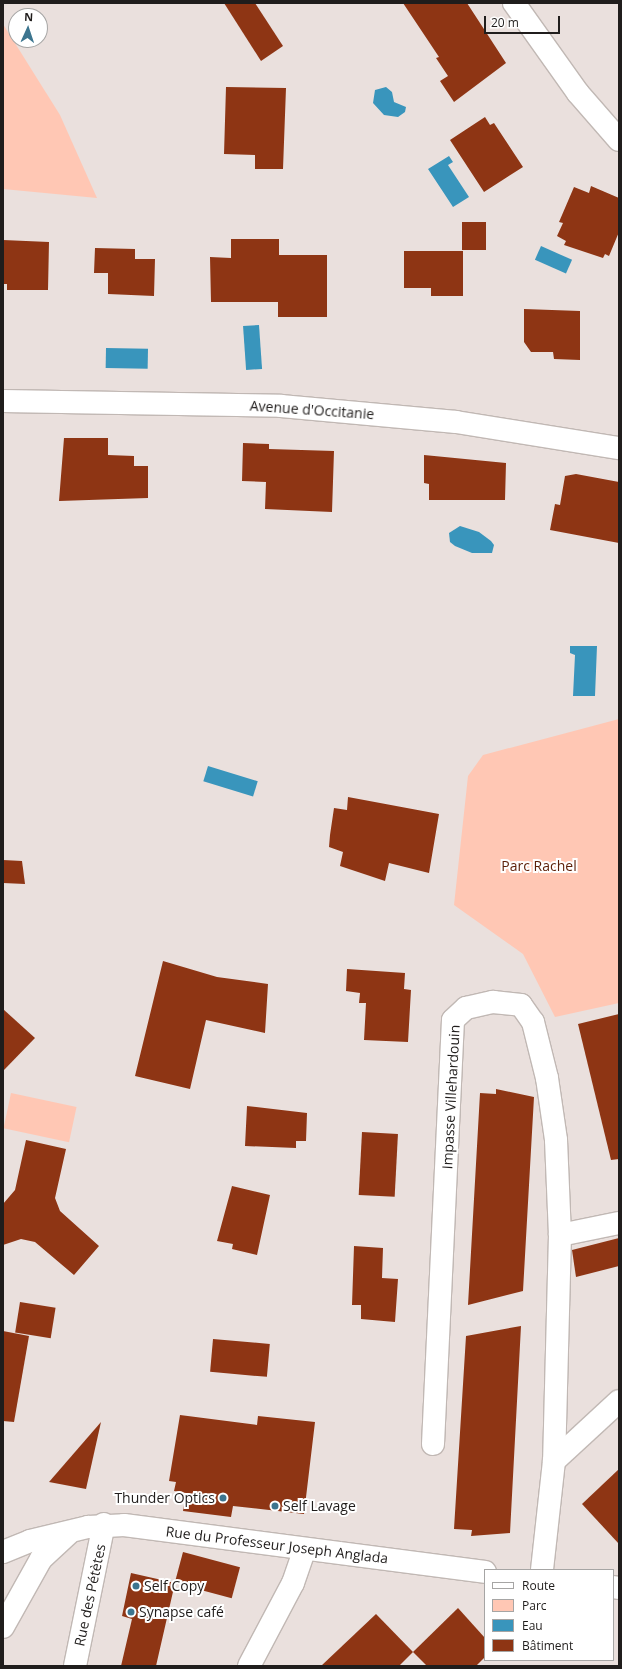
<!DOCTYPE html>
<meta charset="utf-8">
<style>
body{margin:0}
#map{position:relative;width:622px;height:1669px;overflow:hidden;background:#eae0dd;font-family:"Open Sans",sans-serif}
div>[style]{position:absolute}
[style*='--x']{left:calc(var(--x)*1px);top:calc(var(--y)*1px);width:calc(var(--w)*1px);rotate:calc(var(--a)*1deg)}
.green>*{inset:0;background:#ffc7b4;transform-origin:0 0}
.water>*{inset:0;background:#3995bc;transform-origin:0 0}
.building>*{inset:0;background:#8e3514;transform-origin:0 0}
.roads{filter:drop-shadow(1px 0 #c1b8b4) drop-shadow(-1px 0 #c1b8b4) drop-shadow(0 1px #c1b8b4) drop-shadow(0 -1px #c1b8b4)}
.minor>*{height:22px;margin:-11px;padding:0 11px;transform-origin:11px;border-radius:11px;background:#fff}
.dots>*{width:11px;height:11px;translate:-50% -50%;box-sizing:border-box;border:2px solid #fff;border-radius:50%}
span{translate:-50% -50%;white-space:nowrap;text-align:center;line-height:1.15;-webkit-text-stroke:4px #fff;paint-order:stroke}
.street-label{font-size:14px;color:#201d1c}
.park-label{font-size:14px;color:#5c1f08}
.poi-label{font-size:14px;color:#201d1c}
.right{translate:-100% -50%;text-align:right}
.left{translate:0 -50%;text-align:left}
.frame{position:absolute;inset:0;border:4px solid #201d1c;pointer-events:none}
.legend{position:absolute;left:484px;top:1569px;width:130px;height:92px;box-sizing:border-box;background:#fff;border:1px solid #a6a5a4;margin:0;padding:5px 7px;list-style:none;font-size:12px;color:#201d1c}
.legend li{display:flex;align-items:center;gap:8px;height:20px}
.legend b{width:20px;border:1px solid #a6a5a4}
.north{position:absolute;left:8px;top:8px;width:40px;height:40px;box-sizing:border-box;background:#fff;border:1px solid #a6a5a4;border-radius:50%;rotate:3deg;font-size:11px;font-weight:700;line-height:16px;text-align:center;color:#201d1c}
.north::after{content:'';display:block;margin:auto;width:14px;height:18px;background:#3c758f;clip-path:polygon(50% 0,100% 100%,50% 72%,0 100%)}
.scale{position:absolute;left:484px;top:16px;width:76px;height:18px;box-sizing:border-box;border:2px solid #201d1c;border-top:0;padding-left:5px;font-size:12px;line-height:14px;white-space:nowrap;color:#201d1c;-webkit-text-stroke:3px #fff;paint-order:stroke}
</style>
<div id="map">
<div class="green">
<div style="clip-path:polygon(3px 24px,60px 115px,97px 198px,3px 189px)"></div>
<div style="clip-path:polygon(619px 719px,619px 1003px,555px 1017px,523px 954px,454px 905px,468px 776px,483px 755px)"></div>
<div style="left:11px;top:1093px;width:67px;height:36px;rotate:12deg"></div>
</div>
<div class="water">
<div style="clip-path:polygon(386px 87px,392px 92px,394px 102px,406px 107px,405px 112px,398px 117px,384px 115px,373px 103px,375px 90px)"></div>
<div style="clip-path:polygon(449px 156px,453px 162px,448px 165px,469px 197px,453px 207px,428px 169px)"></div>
<div style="left:541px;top:246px;width:34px;height:15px;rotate:24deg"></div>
<div style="left:259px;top:325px;width:44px;height:16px;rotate:86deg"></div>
<div style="left:106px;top:348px;width:42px;height:20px;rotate:1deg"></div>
<div style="clip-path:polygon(460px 526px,479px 532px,491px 541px,494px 545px,492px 553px,472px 553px,455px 546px,450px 542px,449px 533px)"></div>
<div style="clip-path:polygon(570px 646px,597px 646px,595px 696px,573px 696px,575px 655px,570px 653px)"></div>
<div style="left:208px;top:766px;width:52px;height:16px;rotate:17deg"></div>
</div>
<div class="building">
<div style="clip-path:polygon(224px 3px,255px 3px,283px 46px,261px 61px)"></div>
<div style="clip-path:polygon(403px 3px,467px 3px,506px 63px,454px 102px,440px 81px,448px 76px,436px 58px,439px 57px)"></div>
<div style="clip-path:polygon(226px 87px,286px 88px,283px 169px,255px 169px,255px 155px,224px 154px)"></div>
<div style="clip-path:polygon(485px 117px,490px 125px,494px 123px,523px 167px,484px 192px,450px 140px)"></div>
<div style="clip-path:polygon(591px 186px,619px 198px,619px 232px,609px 256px,605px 254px,603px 258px,564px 245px,566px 241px,557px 236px,563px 223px,559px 222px,574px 187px,589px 193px)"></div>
<div style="left:462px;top:222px;width:24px;height:28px"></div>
<div style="clip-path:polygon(231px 239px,279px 239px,279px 255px,327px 255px,327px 317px,278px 317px,278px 302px,211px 302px,210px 257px,231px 258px)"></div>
<div style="clip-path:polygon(3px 240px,49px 242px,48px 290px,7px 290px,7px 284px,3px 284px)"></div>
<div style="clip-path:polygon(95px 248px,135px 249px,135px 259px,155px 259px,154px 296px,108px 294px,108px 273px,94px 273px)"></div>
<div style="clip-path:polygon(404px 251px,463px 251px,463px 296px,431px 296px,431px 288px,404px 288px)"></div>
<div style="clip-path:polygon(524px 309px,580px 311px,580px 360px,554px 359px,553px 352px,531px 352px,524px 342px)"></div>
<div style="clip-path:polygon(64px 438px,108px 438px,108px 455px,134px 456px,134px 466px,148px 466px,148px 498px,59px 501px)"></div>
<div style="clip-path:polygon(243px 443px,269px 444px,269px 449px,334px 451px,332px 512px,265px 509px,266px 482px,242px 481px)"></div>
<div style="clip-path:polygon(424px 455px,506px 463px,505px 500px,429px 500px,429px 484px,424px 483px)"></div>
<div style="clip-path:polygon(576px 474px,619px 482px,619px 543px,550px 530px,555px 504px,560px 505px,565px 476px)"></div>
<div style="clip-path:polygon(348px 797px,439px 814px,429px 873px,389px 863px,385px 881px,340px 866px,343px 852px,329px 847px,330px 835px,334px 808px,347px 810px)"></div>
<div style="clip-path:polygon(3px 860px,22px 861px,25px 884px,3px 883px)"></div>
<div style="clip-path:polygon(163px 961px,217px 977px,268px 984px,265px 1033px,206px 1020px,190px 1089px,135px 1076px)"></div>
<div style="clip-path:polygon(347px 969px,405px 973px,404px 989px,411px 990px,408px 1042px,364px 1040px,366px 1003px,359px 1003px,360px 993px,346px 991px)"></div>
<div style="clip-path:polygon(3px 1009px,35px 1038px,3px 1071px)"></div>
<div style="clip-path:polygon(619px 1014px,619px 1159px,611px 1160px,578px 1024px)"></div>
<div style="clip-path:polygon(496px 1089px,534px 1097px,523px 1291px,468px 1305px,480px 1093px,496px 1094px)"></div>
<div style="clip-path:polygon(247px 1106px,307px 1113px,306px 1141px,296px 1141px,296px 1148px,245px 1146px)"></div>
<div style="left:362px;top:1132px;width:36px;height:63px;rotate:3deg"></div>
<div style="clip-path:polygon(26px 1140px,66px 1149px,55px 1198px,60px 1211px,99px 1246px,74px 1275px,35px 1242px,21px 1239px,3px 1245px,3px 1204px,15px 1190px)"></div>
<div style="clip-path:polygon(232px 1186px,270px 1195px,257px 1255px,232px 1249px,233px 1244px,217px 1241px)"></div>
<div style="clip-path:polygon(619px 1238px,619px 1266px,576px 1277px,572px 1250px)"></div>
<div style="clip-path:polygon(354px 1246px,383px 1248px,382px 1278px,398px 1279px,395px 1322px,361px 1319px,361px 1305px,352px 1305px)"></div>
<div style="left:20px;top:1302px;width:36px;height:31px;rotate:9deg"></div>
<div style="clip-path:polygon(521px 1326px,510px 1533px,471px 1536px,472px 1530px,454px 1529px,466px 1336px)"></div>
<div style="clip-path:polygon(3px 1331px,29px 1336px,14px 1422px,3px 1421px)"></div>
<div style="left:213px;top:1339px;width:57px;height:33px;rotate:5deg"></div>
<div style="clip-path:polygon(180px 1415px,257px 1425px,258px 1416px,315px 1422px,304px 1514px,233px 1506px,231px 1517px,183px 1511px,186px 1493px,174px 1491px,176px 1482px,169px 1481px)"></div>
<div style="clip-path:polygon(101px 1422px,86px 1489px,49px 1482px)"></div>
<div style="clip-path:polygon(619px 1469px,619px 1544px,582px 1504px)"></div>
<div style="left:183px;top:1552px;width:59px;height:32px;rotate:15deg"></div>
<div style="clip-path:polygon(131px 1573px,175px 1583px,156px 1666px,121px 1666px,132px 1619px,122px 1616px)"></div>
<div style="clip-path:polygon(458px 1608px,485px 1638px,485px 1657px,476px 1666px,427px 1666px,413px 1652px)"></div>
<div style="clip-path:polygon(376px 1614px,413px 1652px,399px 1666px,321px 1666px)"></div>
</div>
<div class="roads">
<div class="minor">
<div style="--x:514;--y:3;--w:110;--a:54.6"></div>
<div style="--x:578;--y:93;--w:62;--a:48.9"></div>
<div style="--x:3;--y:401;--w:278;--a:1"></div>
<div style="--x:281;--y:406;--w:176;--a:5.2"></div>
<div style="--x:456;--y:422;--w:165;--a:9.1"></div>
<div style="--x:560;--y:1235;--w:60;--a:-11.5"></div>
<div style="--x:433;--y:1444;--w:424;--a:-87.3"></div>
<div style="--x:453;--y:1020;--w:18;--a:-43"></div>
<div style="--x:466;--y:1008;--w:28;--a:-13"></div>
<div style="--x:493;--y:1002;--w:28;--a:6"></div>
<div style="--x:521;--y:1005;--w:21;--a:55"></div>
<div style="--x:533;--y:1022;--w:58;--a:76"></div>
<div style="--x:547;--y:1078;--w:63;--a:81.7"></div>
<div style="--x:556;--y:1140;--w:95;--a:87.6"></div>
<div style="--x:560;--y:1235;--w:226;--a:91.5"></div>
<div style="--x:554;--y:1461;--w:110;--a:96.3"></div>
<div style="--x:554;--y:1461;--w:88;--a:-42.7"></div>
<div style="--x:3;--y:1552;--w:29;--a:-22"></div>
<div style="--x:30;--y:1541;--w:60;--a:-13.6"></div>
<div style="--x:88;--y:1527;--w:36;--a:-3"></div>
<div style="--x:124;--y:1525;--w:364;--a:7.4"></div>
<div style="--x:613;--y:1587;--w:6;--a:9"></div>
<div style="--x:3;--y:1627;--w:78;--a:-60.8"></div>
<div style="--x:41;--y:1559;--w:38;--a:-43"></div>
<div style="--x:75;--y:1666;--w:145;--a:-78.5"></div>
<div style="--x:249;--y:1666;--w:94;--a:-62.1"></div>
<div style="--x:293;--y:1583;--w:36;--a:-71"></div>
</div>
</div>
<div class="dots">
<div style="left:223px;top:1498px;background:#3c758f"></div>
<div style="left:275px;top:1506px;background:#3c758f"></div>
<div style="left:136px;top:1586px;background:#3c758f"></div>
<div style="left:131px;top:1612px;background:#3c758f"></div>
</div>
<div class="street-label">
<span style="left:312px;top:410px;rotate:4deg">Avenue d'Occitanie</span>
<span style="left:451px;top:1097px;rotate:-87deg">Impasse Villehardouin</span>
<span style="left:277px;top:1545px;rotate:7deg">Rue du Professeur Joseph Anglada</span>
<span style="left:90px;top:1595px;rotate:-78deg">Rue des Pétètes</span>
</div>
<div class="park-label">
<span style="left:539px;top:866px">Parc Rachel</span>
</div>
<div class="poi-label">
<span class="right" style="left:215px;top:1498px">Thunder Optics</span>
<span class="left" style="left:283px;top:1506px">Self Lavage</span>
<span class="left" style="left:144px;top:1586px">Self Copy</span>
<span class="left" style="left:139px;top:1612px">Synapse café</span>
</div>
<div class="frame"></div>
<ul class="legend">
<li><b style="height:5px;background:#fff"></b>Route</li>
<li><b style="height:11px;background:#ffc7b4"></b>Parc</li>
<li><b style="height:11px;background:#3995bc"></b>Eau</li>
<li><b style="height:11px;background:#8e3514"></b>Bâtiment</li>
</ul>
<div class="north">N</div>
<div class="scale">20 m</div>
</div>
